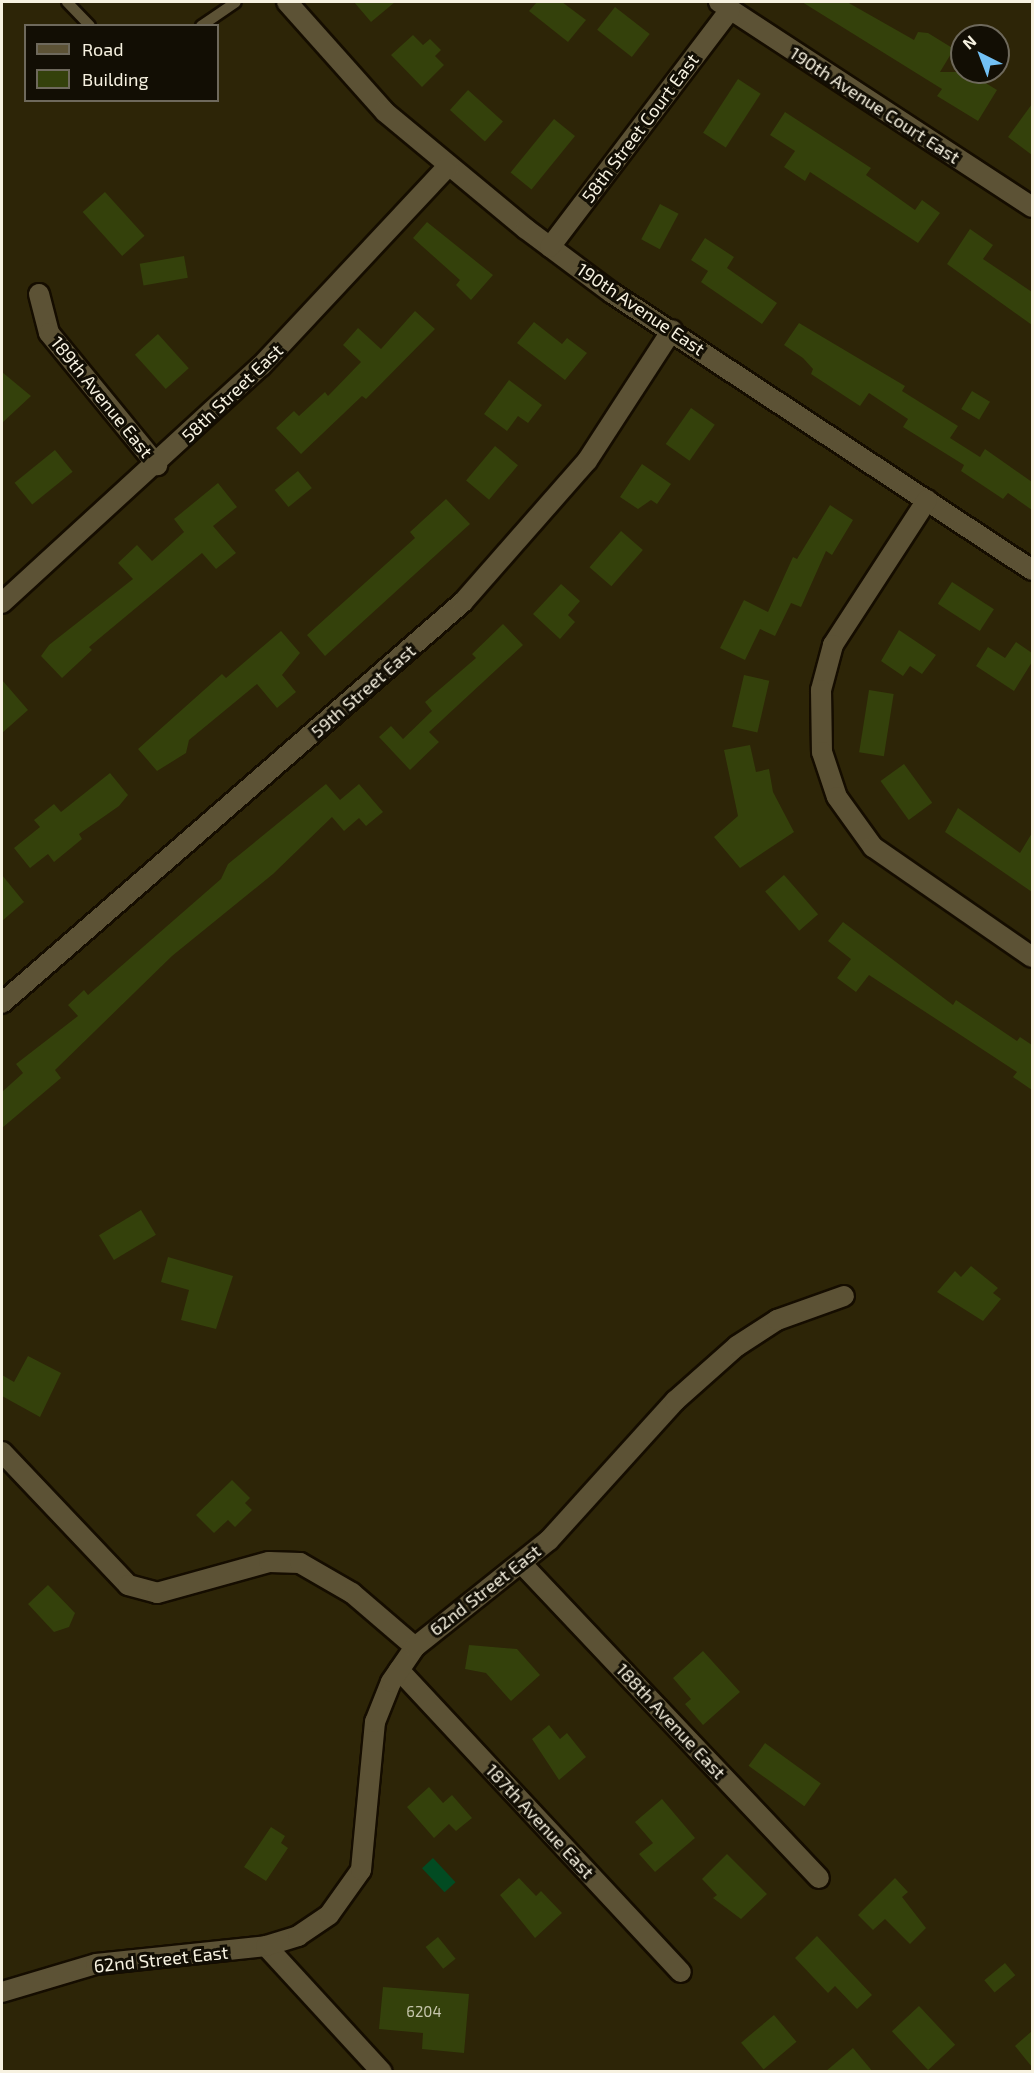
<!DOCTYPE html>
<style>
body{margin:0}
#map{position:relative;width:1034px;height:2073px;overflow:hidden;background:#2d2507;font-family:"Exo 2",sans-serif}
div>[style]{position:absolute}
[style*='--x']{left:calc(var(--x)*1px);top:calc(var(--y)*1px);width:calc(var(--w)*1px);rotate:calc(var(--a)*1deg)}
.water>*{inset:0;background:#024b22;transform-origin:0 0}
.building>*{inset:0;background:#34410b;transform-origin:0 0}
.roads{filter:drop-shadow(2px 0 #150d00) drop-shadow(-2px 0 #150d00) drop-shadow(0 2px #150d00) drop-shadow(0 -2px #150d00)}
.service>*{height:10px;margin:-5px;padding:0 5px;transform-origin:5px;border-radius:5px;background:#5c5235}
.minor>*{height:20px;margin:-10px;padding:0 10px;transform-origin:10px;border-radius:10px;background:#5c5235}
span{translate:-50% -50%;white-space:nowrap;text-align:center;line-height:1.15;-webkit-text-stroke:6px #120e04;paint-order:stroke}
.number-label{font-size:15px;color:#c6c6ac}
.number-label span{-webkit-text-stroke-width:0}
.street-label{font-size:18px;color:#f7f2e1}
.frame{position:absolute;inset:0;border:3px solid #f7f2e1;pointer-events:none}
.legend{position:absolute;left:24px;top:24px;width:195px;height:78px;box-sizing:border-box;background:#120e04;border:2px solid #6e695c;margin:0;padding:8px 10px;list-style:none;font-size:18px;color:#f7f2e1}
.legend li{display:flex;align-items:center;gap:12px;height:30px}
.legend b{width:30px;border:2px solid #6e695c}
.north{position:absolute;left:950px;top:24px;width:60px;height:60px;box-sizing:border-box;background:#120e04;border:2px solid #6e695c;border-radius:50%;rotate:318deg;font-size:16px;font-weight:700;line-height:24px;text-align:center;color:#f7f2e1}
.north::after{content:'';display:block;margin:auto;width:21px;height:27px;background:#73c1f5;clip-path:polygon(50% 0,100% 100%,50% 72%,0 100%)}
</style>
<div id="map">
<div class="water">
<div style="left:433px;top:1858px;width:33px;height:15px;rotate:47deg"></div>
</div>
<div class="building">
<div style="clip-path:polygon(354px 2px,395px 2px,371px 22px)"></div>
<div style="clip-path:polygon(537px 2px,562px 2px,586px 20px,568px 42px,529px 11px)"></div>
<div style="clip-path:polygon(802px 2px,847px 2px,914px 40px,918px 32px,928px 33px,954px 49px,940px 72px,968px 72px,997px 90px,978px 121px,937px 96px,942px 89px)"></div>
<div style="left:615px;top:7px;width:44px;height:29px;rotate:38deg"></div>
<div style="clip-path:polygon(413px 35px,423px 45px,430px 39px,441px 50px,435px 56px,444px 65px,422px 87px,391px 55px)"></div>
<div style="left:738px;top:79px;width:27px;height:64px;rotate:33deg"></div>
<div style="left:468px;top:90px;width:47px;height:27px;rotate:42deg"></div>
<div style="clip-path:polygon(1032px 104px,1032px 155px,1008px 137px)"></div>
<div style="clip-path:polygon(785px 112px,871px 168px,866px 175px,915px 210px,922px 200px,940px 213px,918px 243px,810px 172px,805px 181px,784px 167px,795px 151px,770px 135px)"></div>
<div style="left:554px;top:119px;width:27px;height:69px;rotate:39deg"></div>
<div style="left:105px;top:192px;width:59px;height:30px;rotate:48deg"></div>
<div style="left:660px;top:204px;width:21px;height:40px;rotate:28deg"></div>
<div style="clip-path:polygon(427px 222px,493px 275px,471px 300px,456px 285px,460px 280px,413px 238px)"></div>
<div style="clip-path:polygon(970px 229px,993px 245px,983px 259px,1032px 292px,1032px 325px,947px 264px)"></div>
<div style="clip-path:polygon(705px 238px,734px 257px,727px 268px,777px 303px,762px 324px,701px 282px,708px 271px,691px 260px)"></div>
<div style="left:184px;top:256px;width:22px;height:45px;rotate:80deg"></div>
<div style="clip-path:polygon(415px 311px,435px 329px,366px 399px,362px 396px,301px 454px,276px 428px,294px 411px,299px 416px,325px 392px,328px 396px,361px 362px,343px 345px,358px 328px,381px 349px)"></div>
<div style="clip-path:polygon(534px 322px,562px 344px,567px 338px,587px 353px,565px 380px,517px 343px)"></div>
<div style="clip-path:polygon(799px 323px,905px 386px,902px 391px,958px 426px,950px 438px,980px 457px,985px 449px,1032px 482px,1032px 510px,1008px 493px,1003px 499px,961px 471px,964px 465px,903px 427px,908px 419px,869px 393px,860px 406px,811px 374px,813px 369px,803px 358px,784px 345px)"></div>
<div style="left:158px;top:334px;width:46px;height:31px;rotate:48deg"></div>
<div style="clip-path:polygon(2px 372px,31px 396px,2px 423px)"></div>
<div style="clip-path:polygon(509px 380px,542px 405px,528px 423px,518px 416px,507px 431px,484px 414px)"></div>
<div style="left:972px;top:391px;width:21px;height:21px;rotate:31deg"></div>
<div style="left:691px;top:408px;width:29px;height:44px;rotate:35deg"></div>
<div style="left:495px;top:446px;width:30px;height:45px;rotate:40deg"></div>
<div style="left:55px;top:450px;width:28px;height:52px;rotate:51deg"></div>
<div style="clip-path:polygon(642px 464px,671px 484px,657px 504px,651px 500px,638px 509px,620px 497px)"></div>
<div style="left:298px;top:471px;width:22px;height:30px;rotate:51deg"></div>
<div style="clip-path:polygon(218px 483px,237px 507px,213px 526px,236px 553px,216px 569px,202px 553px,89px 647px,92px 650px,62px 678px,41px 656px,49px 645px,133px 579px,118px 563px,137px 545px,152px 561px,184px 532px,174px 519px)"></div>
<div style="clip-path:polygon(446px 499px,470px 524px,325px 656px,307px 635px,415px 538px,410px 532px)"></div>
<div style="clip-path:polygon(830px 505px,853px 520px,832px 555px,826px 551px,801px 607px,791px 603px,775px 636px,760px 629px,745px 660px,720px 648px,744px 600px,768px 612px,793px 557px,797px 559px)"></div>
<div style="left:621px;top:531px;width:29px;height:48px;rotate:41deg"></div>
<div style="left:952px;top:582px;width:50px;height:26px;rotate:33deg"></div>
<div style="clip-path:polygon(561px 584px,580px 601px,568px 615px,575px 622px,560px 639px,533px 614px)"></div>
<div style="clip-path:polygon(503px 624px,523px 645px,429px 732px,439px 742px,410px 770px,379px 737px,391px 726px,403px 739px,432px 711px,425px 702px,476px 658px,472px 654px)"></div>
<div style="clip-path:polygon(899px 630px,936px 655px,922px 674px,910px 666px,903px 676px,881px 661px)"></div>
<div style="clip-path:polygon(281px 631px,300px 653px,282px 675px,296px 692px,277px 708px,257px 684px,189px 740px,186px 753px,157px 771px,138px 749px,222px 674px,226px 678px)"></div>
<div style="clip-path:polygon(1016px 642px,1032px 653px,1032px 662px,1014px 691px,976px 666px,988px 647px,1005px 658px)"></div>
<div style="left:744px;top:675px;width:26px;height:53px;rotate:13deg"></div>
<div style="clip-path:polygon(2px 680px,28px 710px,2px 733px)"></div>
<div style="left:869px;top:690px;width:25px;height:63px;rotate:9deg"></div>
<div style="clip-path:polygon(750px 745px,756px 772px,769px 769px,773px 792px,794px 832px,740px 868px,714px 837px,738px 816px,724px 750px)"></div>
<div style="left:904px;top:764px;width:48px;height:29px;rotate:54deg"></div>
<div style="clip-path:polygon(110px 773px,128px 795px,119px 806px,79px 834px,82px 839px,54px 862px,48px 854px,30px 868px,14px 848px,40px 827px,34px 820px,54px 804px,61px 812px)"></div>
<div style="clip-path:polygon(326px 784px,340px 800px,359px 784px,383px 812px,366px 826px,359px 818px,344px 831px,332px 817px,273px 874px,172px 956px,55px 1070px,61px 1078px,2px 1128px,2px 1092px,23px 1073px,16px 1064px,78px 1016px,68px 1005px,84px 990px,88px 995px,221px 879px,228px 864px)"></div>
<div style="clip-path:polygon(958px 808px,1020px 853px,1032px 833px,1032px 892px,945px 832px)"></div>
<div style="clip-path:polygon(2px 875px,24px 902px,2px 921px)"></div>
<div style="left:784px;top:875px;width:52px;height:25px;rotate:49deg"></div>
<div style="clip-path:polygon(843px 922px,953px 1005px,956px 1000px,1017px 1041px,1020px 1037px,1032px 1045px,1032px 1090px,1013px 1077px,1017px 1072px,869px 975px,856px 992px,837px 978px,851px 959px,828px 941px)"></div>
<div style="left:141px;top:1210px;width:29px;height:49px;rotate:59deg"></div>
<div style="clip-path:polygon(168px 1257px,233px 1276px,216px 1329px,181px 1320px,189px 1290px,161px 1282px)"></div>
<div style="clip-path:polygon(971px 1266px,998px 1288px,993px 1293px,1001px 1299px,983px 1321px,937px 1292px,955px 1271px,961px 1277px)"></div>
<div style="clip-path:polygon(28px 1356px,61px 1373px,40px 1417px,2px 1396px,2px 1375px,14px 1382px)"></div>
<div style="clip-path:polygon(232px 1480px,250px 1498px,245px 1503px,252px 1510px,235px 1527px,228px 1520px,214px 1533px,196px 1515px)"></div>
<div style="clip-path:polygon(48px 1585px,75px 1613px,69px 1627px,54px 1632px,28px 1604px)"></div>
<div style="clip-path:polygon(469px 1645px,517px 1649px,540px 1675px,511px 1701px,486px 1673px,465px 1669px)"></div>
<div style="clip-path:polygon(703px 1651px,740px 1692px,703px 1725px,685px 1704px,691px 1699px,673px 1678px)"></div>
<div style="clip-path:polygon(549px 1725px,560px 1739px,567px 1733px,586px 1757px,559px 1780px,532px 1739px)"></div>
<div style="left:765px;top:1743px;width:69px;height:28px;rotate:36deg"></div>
<div style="clip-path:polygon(429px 1787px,443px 1803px,452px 1795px,472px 1818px,456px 1831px,449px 1824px,434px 1838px,407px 1807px)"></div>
<div style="clip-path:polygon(662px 1799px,695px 1838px,655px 1872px,639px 1854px,653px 1843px,635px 1822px)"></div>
<div style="clip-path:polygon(271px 1827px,285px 1836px,281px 1843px,288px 1848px,266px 1881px,244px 1867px)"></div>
<div style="clip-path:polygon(727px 1854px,767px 1894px,741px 1919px,713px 1898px,717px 1895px,702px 1879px)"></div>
<div style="clip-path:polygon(519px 1878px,536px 1896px,541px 1891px,562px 1913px,535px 1938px,500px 1895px)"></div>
<div style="clip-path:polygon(895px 1878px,908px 1892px,902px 1897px,926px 1928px,910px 1944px,885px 1919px,873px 1930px,858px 1915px)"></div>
<div style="clip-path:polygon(817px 1936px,872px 1995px,857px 2009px,835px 1986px,828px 1993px,795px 1958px)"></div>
<div style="left:438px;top:1937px;width:28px;height:16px;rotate:51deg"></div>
<div style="left:1005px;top:1963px;width:16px;height:27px;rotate:50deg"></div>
<div style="clip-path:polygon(383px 1987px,469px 1994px,464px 2053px,422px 2049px,423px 2033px,379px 2029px)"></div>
<div style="left:919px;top:2006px;width:53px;height:37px;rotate:47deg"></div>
<div style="left:774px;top:2015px;width:35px;height:43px;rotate:50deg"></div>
<div style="clip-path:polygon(1032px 2031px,1032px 2067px,1015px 2046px)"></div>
<div style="clip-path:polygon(853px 2048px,873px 2072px,825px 2072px)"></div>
</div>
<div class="roads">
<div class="service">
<div style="--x:67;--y:2;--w:33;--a:46"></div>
<div style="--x:201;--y:26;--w:42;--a:-34.4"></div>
</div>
<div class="minor">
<div style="--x:287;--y:2;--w:147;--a:48.3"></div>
<div style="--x:385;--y:112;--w:183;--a:39.7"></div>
<div style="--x:526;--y:229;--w:107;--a:36.7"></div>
<div style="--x:612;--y:293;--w:503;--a:33.41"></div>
<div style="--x:719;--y:2;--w:374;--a:33.2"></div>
<div style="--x:550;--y:247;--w:298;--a:-52.8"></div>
<div style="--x:39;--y:294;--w:40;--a:75.6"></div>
<div style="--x:49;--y:333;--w:171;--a:50.7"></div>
<div style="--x:927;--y:500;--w:173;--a:123"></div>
<div style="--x:833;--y:645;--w:47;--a:104.9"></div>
<div style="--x:821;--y:690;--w:62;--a:89.1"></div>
<div style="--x:822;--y:752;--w:47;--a:71.6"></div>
<div style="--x:837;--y:797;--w:62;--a:54.2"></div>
<div style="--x:873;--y:847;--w:193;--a:34.7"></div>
<div style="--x:2;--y:603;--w:351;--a:-42.5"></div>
<div style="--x:261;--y:366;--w:272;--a:-46.9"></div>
<div style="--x:2;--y:1003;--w:611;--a:-41.02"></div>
<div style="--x:463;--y:602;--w:188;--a:-48.7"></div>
<div style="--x:587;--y:461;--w:156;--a:-57"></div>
<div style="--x:2;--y:1452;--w:183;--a:46.5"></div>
<div style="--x:128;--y:1585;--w:30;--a:15"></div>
<div style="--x:157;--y:1593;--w:116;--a:-15.5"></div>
<div style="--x:269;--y:1562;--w:31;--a:2"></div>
<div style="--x:300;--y:1563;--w:60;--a:30"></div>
<div style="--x:352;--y:1593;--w:83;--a:40.6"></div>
<div style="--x:522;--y:1564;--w:432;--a:46.6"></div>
<div style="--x:399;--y:1670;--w:413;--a:47"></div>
<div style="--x:266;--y:1946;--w:171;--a:47.4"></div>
<div style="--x:2;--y:1992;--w:98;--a:-16.6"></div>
<div style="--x:96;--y:1964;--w:171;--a:-6"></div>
<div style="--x:266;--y:1946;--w:34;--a:-17"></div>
<div style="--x:298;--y:1936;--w:37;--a:-34"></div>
<div style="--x:329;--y:1915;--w:55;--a:-54.6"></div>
<div style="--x:361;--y:1870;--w:149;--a:-84.6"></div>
<div style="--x:375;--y:1722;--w:43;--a:-68.2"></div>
<div style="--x:391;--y:1682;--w:42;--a:-55.6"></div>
<div style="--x:415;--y:1647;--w:171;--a:-38.6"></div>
<div style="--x:549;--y:1540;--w:188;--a:-47.8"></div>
<div style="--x:675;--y:1401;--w:83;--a:-41.6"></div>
<div style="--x:737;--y:1346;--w:48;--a:-33"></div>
<div style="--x:777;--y:1320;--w:71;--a:-19.7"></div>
</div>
</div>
<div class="number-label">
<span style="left:424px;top:2012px">6204</span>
</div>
<div class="street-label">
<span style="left:875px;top:105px;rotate:33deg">190th Avenue Court East</span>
<span style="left:640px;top:128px;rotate:-53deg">58th Street Court East</span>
<span style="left:641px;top:309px;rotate:34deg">190th Avenue East</span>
<span style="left:232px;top:393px;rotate:-44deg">58th Street East</span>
<span style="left:102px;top:397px;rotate:51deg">189th Avenue East</span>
<span style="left:363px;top:691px;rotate:-41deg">59th Street East</span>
<span style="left:485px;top:1590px;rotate:-38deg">62nd Street East</span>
<span style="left:671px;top:1721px;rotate:47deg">188th Avenue East</span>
<span style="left:540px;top:1821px;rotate:47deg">187th Avenue East</span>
<span style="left:161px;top:1959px;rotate:-6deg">62nd Street East</span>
</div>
<div class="frame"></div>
<ul class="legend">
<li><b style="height:8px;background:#5c5235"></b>Road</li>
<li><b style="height:16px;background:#34410b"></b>Building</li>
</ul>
<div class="north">N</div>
</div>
